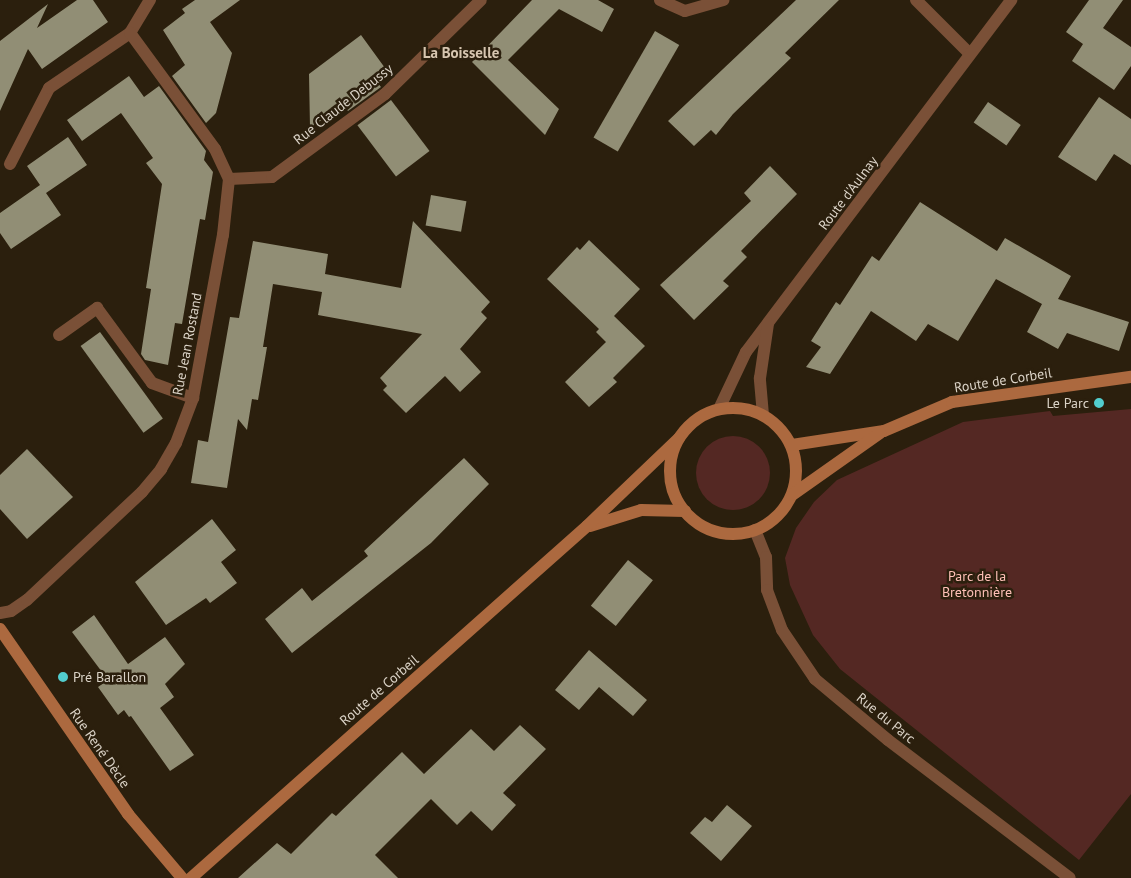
<!DOCTYPE html>
<meta charset="utf-8">
<style>
body{margin:0}
#map{position:relative;width:1131px;height:878px;overflow:hidden;background:#2b1f0d;font-family:"PT Sans",sans-serif}
div>[style]{position:absolute}
[style*='--x']{left:calc(var(--x)*1px);top:calc(var(--y)*1px);width:calc(var(--w)*1px);rotate:calc(var(--a)*1deg)}
.green>*{inset:0;background:#542823}
.round{border-radius:50%}
.building>*{inset:0;background:#918e75;transform-origin:0 0}
.street>*{height:12px;margin:-6px;padding:0 6px;transform-origin:6px;border-radius:6px;background:#7a5037}
.secondary>*{height:12px;margin:-6px;padding:0 6px;transform-origin:6px;border-radius:6px;background:#ac693f}
.secondary>.ring{margin:-6px;padding:0;box-sizing:content-box;background:none;border:12px solid #ac693f;border-radius:50%}
.dots>*{width:14px;height:14px;translate:-50% -50%;box-sizing:border-box;border:2px solid #2b1f0d;border-radius:50%}
span{translate:-50% -50%;white-space:nowrap;text-align:center;line-height:1.15;-webkit-text-stroke:5px #2b1f0d;paint-order:stroke}
.street-label{font-size:14px;color:#dbd3c7}
.poi-label{font-size:14px;color:#dbd3c7}
.right{translate:-100% -50%;text-align:right}
.left{translate:0 -50%;text-align:left}
.park-label{font-size:14px;color:#fec0b7}
.neighbourhood-label{font-size:15px;color:#d7c6b0;font-weight:700}
</style>
<div id="map">
<div class="green">
<div style="clip-path:polygon(1131px 409px,1131px 794px,1079px 860px,840px 669px,813px 635px,790px 585px,785px 558px,796px 528px,814px 502px,837px 480px,963px 422px,1050px 411px,1053px 416px)"></div>
<div class="round" style="left:696px;top:436px;width:74px;height:74px"></div>
</div>
<div class="building">
<div style="clip-path:polygon(77px 0,93px 0,108px 22px,42px 69px,28px 49px,0 111px,0 41px,48px 4px,37px 28px)"></div>
<div style="clip-path:polygon(195px 0,240px 0,210px 22px,232px 53px,216px 113px,206px 123px,172px 76px,185px 65px,163px 30px,185px 13px,182px 9px)"></div>
<div style="clip-path:polygon(532px 0,598px 0,614px 9px,602px 32px,559px 9px,508px 60px,559px 109px,545px 135px,472px 62px)"></div>
<div style="clip-path:polygon(796px 0,839px 0,785px 53px,791px 58px,733px 114px,716px 135px,711px 130px,694px 146px,668px 121px)"></div>
<div style="clip-path:polygon(1089px 0,1123px 0,1103px 28px,1131px 47px,1131px 66px,1114px 90px,1072px 61px,1083px 44px,1066px 32px)"></div>
<div style="left:655px;top:31px;width:28px;height:123px;rotate:30deg"></div>
<div style="clip-path:polygon(361px 35px,385px 68px,373px 77px,381px 87px,348px 111px,343px 105px,310px 128px,309px 74px)"></div>
<div style="clip-path:polygon(129px 76px,144px 97px,159px 86px,206px 151px,204px 160px,213px 172px,205px 220px,200px 219px,182px 324px,175px 323px,168px 365px,145px 360px,141px 354px,151px 289px,146px 288px,162px 184px,146px 163px,153px 158px,121px 113px,82px 141px,67px 120px)"></div>
<div style="clip-path:polygon(1099px 97px,1131px 119px,1131px 165px,1114px 154px,1096px 181px,1058px 157px)"></div>
<div style="left:391px;top:100px;width:64px;height:42px;rotate:53deg"></div>
<div style="left:988px;top:102px;width:40px;height:25px;rotate:35deg"></div>
<div style="clip-path:polygon(68px 137px,87px 165px,46px 193px,61px 215px,11px 249px,0 233px,0 213px,40px 185px,27px 166px)"></div>
<div style="clip-path:polygon(770px 166px,797px 194px,741px 251px,747px 257px,723px 281px,729px 286px,694px 320px,660px 285px,751px 201px,744px 193px)"></div>
<div style="left:431px;top:195px;width:36px;height:31px;rotate:10deg"></div>
<div style="clip-path:polygon(920px 202px,997px 251px,1005px 238px,1071px 276px,1058px 299px,1129px 322px,1119px 351px,1067px 333px,1058px 349px,1027px 332px,1042px 304px,996px 279px,958px 341px,928px 324px,916px 341px,871px 311px,830px 374px,806px 367px,821px 347px,811px 341px,836px 302px,840px 305px,872px 256px,879px 261px)"></div>
<div style="clip-path:polygon(413px 221px,490px 302px,481px 312px,487px 318px,460px 349px,481px 372px,460px 392px,445px 376px,406px 413px,383px 390px,387px 386px,380px 378px,422px 334px,318px 315px,322px 292px,273px 284px,263px 347px,267px 347px,258px 400px,252px 399px,247px 430px,238px 419px,227px 488px,191px 483px,198px 440px,208px 442px,230px 317px,239px 318px,253px 241px,328px 254px,325px 274px,401px 288px)"></div>
<div style="clip-path:polygon(589px 240px,640px 289px,614px 316px,645px 346px,613px 378px,617px 382px,589px 407px,565px 382px,606px 342px,596px 332px,599px 329px,547px 279px,577px 247px,580px 250px)"></div>
<div style="left:100px;top:332px;width:107px;height:24px;rotate:54deg"></div>
<div style="clip-path:polygon(27px 449px,73px 497px,27px 539px,0 509px,0 475px)"></div>
<div style="clip-path:polygon(464px 458px,489px 484px,431px 543px,292px 653px,265px 619px,302px 588px,312px 601px,368px 556px,364px 551px)"></div>
<div style="clip-path:polygon(212px 519px,236px 550px,221px 562px,237px 583px,210px 603px,206px 598px,166px 625px,135px 582px)"></div>
<div style="left:628px;top:560px;width:32px;height:59px;rotate:39deg"></div>
<div style="clip-path:polygon(94px 615px,128px 664px,165px 637px,185px 664px,165px 684px,174px 697px,160px 708px,194px 755px,170px 771px,131px 716px,129px 717px,124px 710px,118px 715px,98px 687px,108px 680px,72px 632px)"></div>
<div style="clip-path:polygon(589px 650px,647px 700px,633px 716px,599px 687px,579px 710px,555px 690px)"></div>
<div style="clip-path:polygon(520px 725px,546px 749px,503px 793px,516px 805px,492px 831px,471px 811px,457px 825px,431px 799px,375px 855px,398px 878px,238px 878px,277px 843px,291px 854px,332px 813px,336px 816px,402px 752px,424px 774px,471px 729px,494px 751px)"></div>
<div style="clip-path:polygon(727px 805px,752px 826px,721px 861px,690px 833px,705px 817px,712px 822px)"></div>
</div>
<div class="street">
<div style="--x:660;--y:0;--w:27;--a:24"></div>
<div style="--x:685;--y:11;--w:40;--a:-16"></div>
<div style="--x:916;--y:0;--w:76;--a:45"></div>
<div style="--x:10;--y:164;--w:85;--a:-62.8"></div>
<div style="--x:49;--y:88;--w:98;--a:-34.2"></div>
<div style="--x:130;--y:33;--w:39;--a:-59"></div>
<div style="--x:229;--y:179;--w:43;--a:-2.7"></div>
<div style="--x:272;--y:177;--w:140;--a:-36.3"></div>
<div style="--x:385;--y:94;--w:134;--a:-44.4"></div>
<div style="--x:59;--y:335;--w:47;--a:-35.4"></div>
<div style="--x:97;--y:308;--w:93;--a:53.7"></div>
<div style="--x:152;--y:383;--w:44;--a:20.1"></div>
<div style="--x:719;--y:409;--w:63;--a:-64.7"></div>
<div style="--x:746;--y:352;--w:441;--a:-53"></div>
<div style="--x:763;--y:415;--w:37;--a:-95"></div>
<div style="--x:760;--y:378;--w:55;--a:-81.6"></div>
<div style="--x:755;--y:530;--w:29;--a:68"></div>
<div style="--x:766;--y:557;--w:33;--a:88"></div>
<div style="--x:767;--y:590;--w:43;--a:69.4"></div>
<div style="--x:782;--y:630;--w:59;--a:56"></div>
<div style="--x:815;--y:679;--w:95;--a:39.9"></div>
<div style="--x:888;--y:740;--w:228;--a:37.2"></div>
<div style="--x:0;--y:613;--w:11;--a:-10"></div>
<div style="--x:11;--y:611;--w:19;--a:-35"></div>
<div style="--x:27;--y:600;--w:158;--a:-43.2"></div>
<div style="--x:142;--y:492;--w:30;--a:-50"></div>
<div style="--x:161;--y:469;--w:30;--a:-60"></div>
<div style="--x:176;--y:443;--w:48;--a:-69.3"></div>
<div style="--x:193;--y:398;--w:166;--a:-79.6"></div>
<div style="--x:223;--y:235;--w:56;--a:-83.9"></div>
<div style="--x:229;--y:179;--w:33;--a:-115"></div>
<div style="--x:215;--y:149;--w:144;--a:-126.2"></div>
</div>
<div class="secondary">
<div class="ring" style="left:670px;top:408px;width:114px;height:114px"></div>
<div style="--x:792;--y:445;--w:93;--a:-8.7"></div>
<div style="--x:884;--y:431;--w:74;--a:-23.1"></div>
<div style="--x:952;--y:402;--w:181;--a:-8"></div>
<div style="--x:792;--y:495;--w:108;--a:-35.2"></div>
<div style="--x:590;--y:526;--w:53;--a:-17.4"></div>
<div style="--x:641;--y:510;--w:44;--a:1.3"></div>
<div style="--x:0;--y:629;--w:225;--a:55.3"></div>
<div style="--x:128;--y:814;--w:84;--a:49.8"></div>
<div style="--x:191;--y:878;--w:530;--a:-41.63"></div>
<div style="--x:587;--y:526;--w:127;--a:-43.7"></div>
</div>
<div class="dots">
<div style="left:1099px;top:403px;background:#52cdce"></div>
<div style="left:63px;top:677px;background:#52cdce"></div>
</div>
<div class="street-label">
<span style="left:343px;top:104px;rotate:-38deg">Rue Claude Debussy</span>
<span style="left:848px;top:193px;rotate:-53deg">Route d'Aulnay</span>
<span style="left:187px;top:344px;rotate:-79deg">Rue Jean Rostand</span>
<span style="left:1003px;top:380px;rotate:-9deg">Route de Corbeil</span>
<span style="left:379px;top:690px;rotate:-41deg">Route de Corbeil</span>
<span style="left:886px;top:718px;rotate:39deg">Rue du Parc</span>
<span style="left:100px;top:748px;rotate:55deg">Rue René Dècle</span>
</div>
<div class="poi-label">
<span class="right" style="left:1089px;top:403px">Le Parc</span>
<span class="left" style="left:73px;top:677px">Pré Barallon</span>
</div>
<div class="park-label">
<span style="left:977px;top:584px">Parc de la<br>Bretonnière</span>
</div>
<div class="neighbourhood-label">
<span style="left:461px;top:53px">La Boisselle</span>
</div>
</div>
